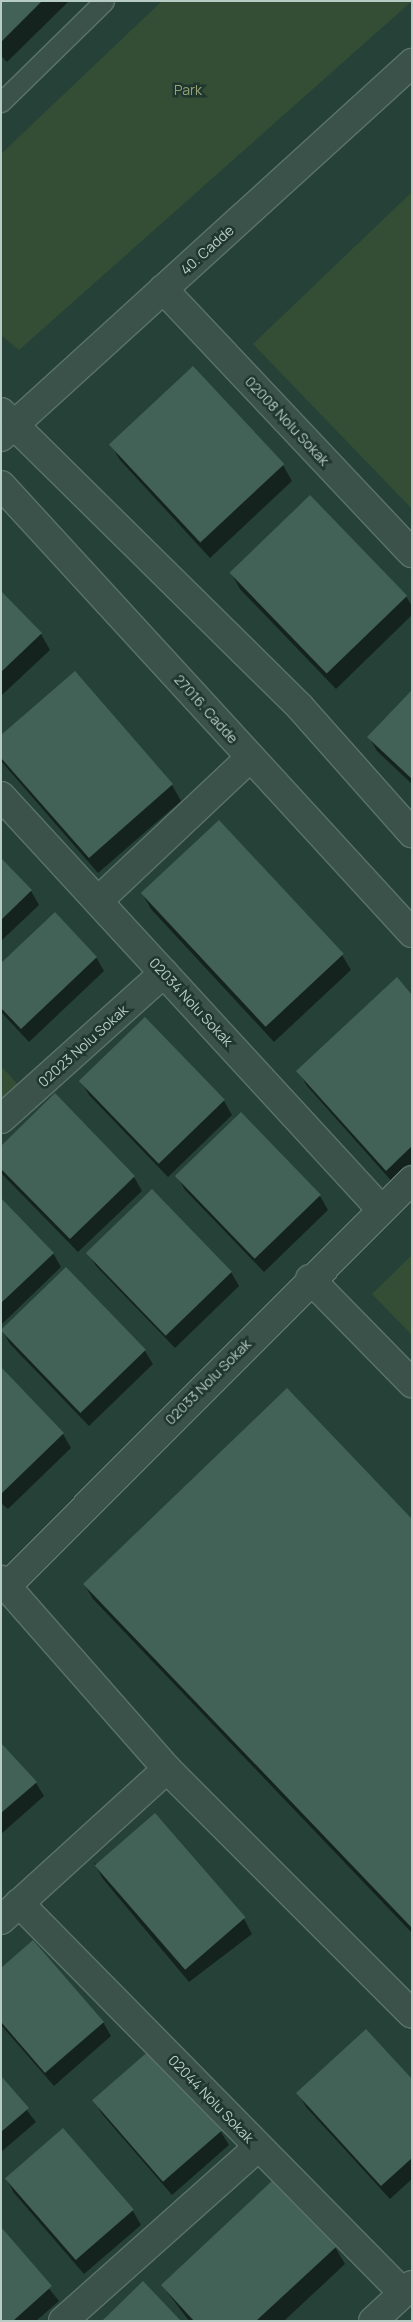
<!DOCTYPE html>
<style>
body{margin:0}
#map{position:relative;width:413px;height:2322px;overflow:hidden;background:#264238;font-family:Manrope,sans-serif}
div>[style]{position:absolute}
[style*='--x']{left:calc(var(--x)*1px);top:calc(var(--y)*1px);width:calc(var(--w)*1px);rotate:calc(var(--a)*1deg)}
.green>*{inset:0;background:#344e35}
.shadow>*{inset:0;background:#0007}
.building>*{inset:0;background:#426157;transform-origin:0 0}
.roads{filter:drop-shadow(1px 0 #5b726a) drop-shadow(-1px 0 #5b726a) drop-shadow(0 1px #5b726a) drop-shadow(0 -1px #5b726a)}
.service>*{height:19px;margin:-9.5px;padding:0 9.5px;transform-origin:9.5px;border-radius:9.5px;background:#3a5249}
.minor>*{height:28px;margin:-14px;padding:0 14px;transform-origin:14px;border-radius:14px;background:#3a5249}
.tertiary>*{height:28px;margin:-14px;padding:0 14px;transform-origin:14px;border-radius:14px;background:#3a5249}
span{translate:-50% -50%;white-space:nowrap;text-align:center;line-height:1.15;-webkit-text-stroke:5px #1f372e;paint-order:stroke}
.park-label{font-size:14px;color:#96a275}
.street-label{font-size:14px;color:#b7ccc5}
.frame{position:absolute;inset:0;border:2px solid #b7ccc5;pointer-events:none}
</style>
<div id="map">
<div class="green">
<div style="clip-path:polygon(162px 1px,412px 1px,19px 350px,1px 335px,1px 154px)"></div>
<div style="clip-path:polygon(412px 192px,412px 509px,253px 344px)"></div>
<div style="clip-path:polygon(1px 1066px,21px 1088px,1px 1106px)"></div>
<div style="clip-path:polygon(412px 1255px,412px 1335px,372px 1294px)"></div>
</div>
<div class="shadow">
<div style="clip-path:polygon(1px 1px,69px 1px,7px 62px,1px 56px)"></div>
<div style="clip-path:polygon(193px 368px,283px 465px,292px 481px,210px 558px,120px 460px,111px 445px)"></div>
<div style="clip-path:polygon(231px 573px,406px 596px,412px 606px,412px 615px,336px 689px,240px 589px)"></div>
<div style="clip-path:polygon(1px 593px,41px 634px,50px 650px,1px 696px)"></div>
<div style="clip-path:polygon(75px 673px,172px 785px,181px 801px,98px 873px,1px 761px,1px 737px)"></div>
<div style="clip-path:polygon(412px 692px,412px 784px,377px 751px,369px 737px)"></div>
<div style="clip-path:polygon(1px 860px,31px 891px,39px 905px,1px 941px)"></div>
<div style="clip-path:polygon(142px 893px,342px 955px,351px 970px,274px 1042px,151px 909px)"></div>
<div style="clip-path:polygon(96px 957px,104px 971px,29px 1042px,1px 1012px,1px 964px)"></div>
<div style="clip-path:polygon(412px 997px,412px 1170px,395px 1185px,307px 1086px,298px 1071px)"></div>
<div style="clip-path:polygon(145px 1019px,224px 1101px,232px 1115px,168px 1177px,89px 1095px,81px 1081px)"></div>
<div style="clip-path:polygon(55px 1095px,134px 1177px,142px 1191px,78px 1252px,1px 1173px,1px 1147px)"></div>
<div style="clip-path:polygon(241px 1114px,320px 1196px,328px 1210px,264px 1272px,185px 1190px,177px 1176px)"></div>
<div style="clip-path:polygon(1px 1200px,53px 1253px,61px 1267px,1px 1325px)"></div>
<div style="clip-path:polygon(88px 1253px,231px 1272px,239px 1286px,175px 1348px,96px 1266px)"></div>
<div style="clip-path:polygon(2px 1330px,145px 1351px,153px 1364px,89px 1426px,10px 1344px)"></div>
<div style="clip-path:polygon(1px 1369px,63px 1434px,71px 1448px,8px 1509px,1px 1503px)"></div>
<div style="clip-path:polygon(412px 1521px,412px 1933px,93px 1599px,84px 1584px)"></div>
<div style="clip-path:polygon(1px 1745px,36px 1783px,44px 1796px,1px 1834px)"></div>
<div style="clip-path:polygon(94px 1863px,244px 1919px,252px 1934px,189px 1982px,103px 1879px)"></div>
<div style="clip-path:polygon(1px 1969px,103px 2022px,111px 2036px,54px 2086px,1px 2025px)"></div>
<div style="clip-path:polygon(1px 2078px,36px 2122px,1px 2152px)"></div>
<div style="clip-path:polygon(412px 2081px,412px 2179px,390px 2199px,306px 2107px,298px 2093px)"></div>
<div style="clip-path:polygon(94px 2100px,221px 2132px,229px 2145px,172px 2195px,102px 2114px)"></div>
<div style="clip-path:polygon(63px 2130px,133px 2211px,141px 2225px,84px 2274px,14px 2193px,7px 2180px)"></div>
<div style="clip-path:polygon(1px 2229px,59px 2301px,36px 2321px,1px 2321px)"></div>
<div style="clip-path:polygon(335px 2247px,345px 2264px,284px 2321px,189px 2321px,162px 2285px)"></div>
</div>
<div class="building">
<div style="clip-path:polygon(1px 1px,42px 1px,1px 42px)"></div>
<div style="left:193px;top:366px;width:134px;height:115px;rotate:47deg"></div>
<div style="left:310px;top:495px;width:140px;height:112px;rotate:46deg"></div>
<div style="clip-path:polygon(1px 591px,42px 633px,1px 672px)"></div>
<div style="clip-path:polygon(75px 671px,173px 784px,89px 858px,1px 758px,1px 735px)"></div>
<div style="clip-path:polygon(412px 690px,412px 779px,367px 737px)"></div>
<div style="left:219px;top:820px;width:183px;height:107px;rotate:47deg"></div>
<div style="clip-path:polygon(1px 858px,32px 890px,1px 920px)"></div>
<div style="clip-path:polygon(55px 912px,97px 957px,21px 1029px,1px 1008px,1px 963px)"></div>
<div style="clip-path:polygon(397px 977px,412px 995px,412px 1146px,386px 1171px,296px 1071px)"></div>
<div style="left:145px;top:1017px;width:115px;height:92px;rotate:46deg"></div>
<div style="clip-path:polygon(55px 1093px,135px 1176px,70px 1239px,1px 1169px,1px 1146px)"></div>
<div style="left:241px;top:1112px;width:115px;height:92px;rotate:46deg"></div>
<div style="left:152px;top:1189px;width:115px;height:92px;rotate:46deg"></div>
<div style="clip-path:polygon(1px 1198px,54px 1253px,1px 1303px)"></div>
<div style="left:66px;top:1267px;width:115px;height:91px;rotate:46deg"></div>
<div style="clip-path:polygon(1px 1367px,64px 1433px,1px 1494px)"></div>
<div style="clip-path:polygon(287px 1388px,412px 1519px,412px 1928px,83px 1584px)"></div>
<div style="clip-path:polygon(1px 1743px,37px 1782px,1px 1813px)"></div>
<div style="left:155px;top:1813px;width:138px;height:80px;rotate:49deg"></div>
<div style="clip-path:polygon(33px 1940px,104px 2022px,45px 2073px,1px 2022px,1px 1968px)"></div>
<div style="clip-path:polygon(366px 2029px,412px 2079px,412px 2158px,381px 2186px,296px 2093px)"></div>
<div style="left:151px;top:2049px;width:108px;height:78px;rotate:49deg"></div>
<div style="clip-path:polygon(1px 2076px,29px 2108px,1px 2132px)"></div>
<div style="left:63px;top:2128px;width:108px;height:77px;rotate:49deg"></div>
<div style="clip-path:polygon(274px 2179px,336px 2247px,256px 2321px,194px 2321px,161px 2285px)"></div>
<div style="clip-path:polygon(1px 2227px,52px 2286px,13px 2321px,1px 2321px)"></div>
<div style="clip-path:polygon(143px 2281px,181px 2321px,102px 2321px)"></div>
</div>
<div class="roads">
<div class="service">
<div style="--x:1;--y:102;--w:144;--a:-44.4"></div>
</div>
<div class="minor">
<div style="--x:163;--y:289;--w:363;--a:46.7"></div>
<div style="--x:1;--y:796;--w:560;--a:47.39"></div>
<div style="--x:98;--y:901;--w:209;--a:-43.3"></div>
<div style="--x:1;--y:1119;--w:219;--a:-41.9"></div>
<div style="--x:310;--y:1279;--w:146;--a:45.6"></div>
<div style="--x:1;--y:1580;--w:252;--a:48.7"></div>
<div style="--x:167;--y:1769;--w:346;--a:45"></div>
<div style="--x:7;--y:1586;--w:573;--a:-45.07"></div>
<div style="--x:19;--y:1903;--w:547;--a:45.44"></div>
<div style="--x:1;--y:1920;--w:224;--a:-42.3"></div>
<div style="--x:63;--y:2321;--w:261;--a:-41.7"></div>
</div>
<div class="tertiary">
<div style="--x:1;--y:412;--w:420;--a:44.6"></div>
<div style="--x:300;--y:707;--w:169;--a:48.4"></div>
<div style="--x:1;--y:437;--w:556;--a:-42.3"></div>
<div style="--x:1;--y:485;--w:608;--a:47.47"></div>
<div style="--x:373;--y:2321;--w:53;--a:-42.7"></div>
</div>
</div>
<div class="park-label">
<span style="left:188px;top:90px">Park</span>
</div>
<div class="street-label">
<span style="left:207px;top:250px;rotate:-42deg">40. Cadde</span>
<span style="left:287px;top:421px;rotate:47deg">02008 Nolu Sokak</span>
<span style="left:206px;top:709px;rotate:48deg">27016. Cadde</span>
<span style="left:191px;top:1002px;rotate:47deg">02034 Nolu Sokak</span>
<span style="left:83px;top:1046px;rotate:-42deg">02023 Nolu Sokak</span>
<span style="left:208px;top:1382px;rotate:-45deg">02033 Nolu Sokak</span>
<span style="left:211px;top:2099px;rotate:46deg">02044 Nolu Sokak</span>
</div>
<div class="frame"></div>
</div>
